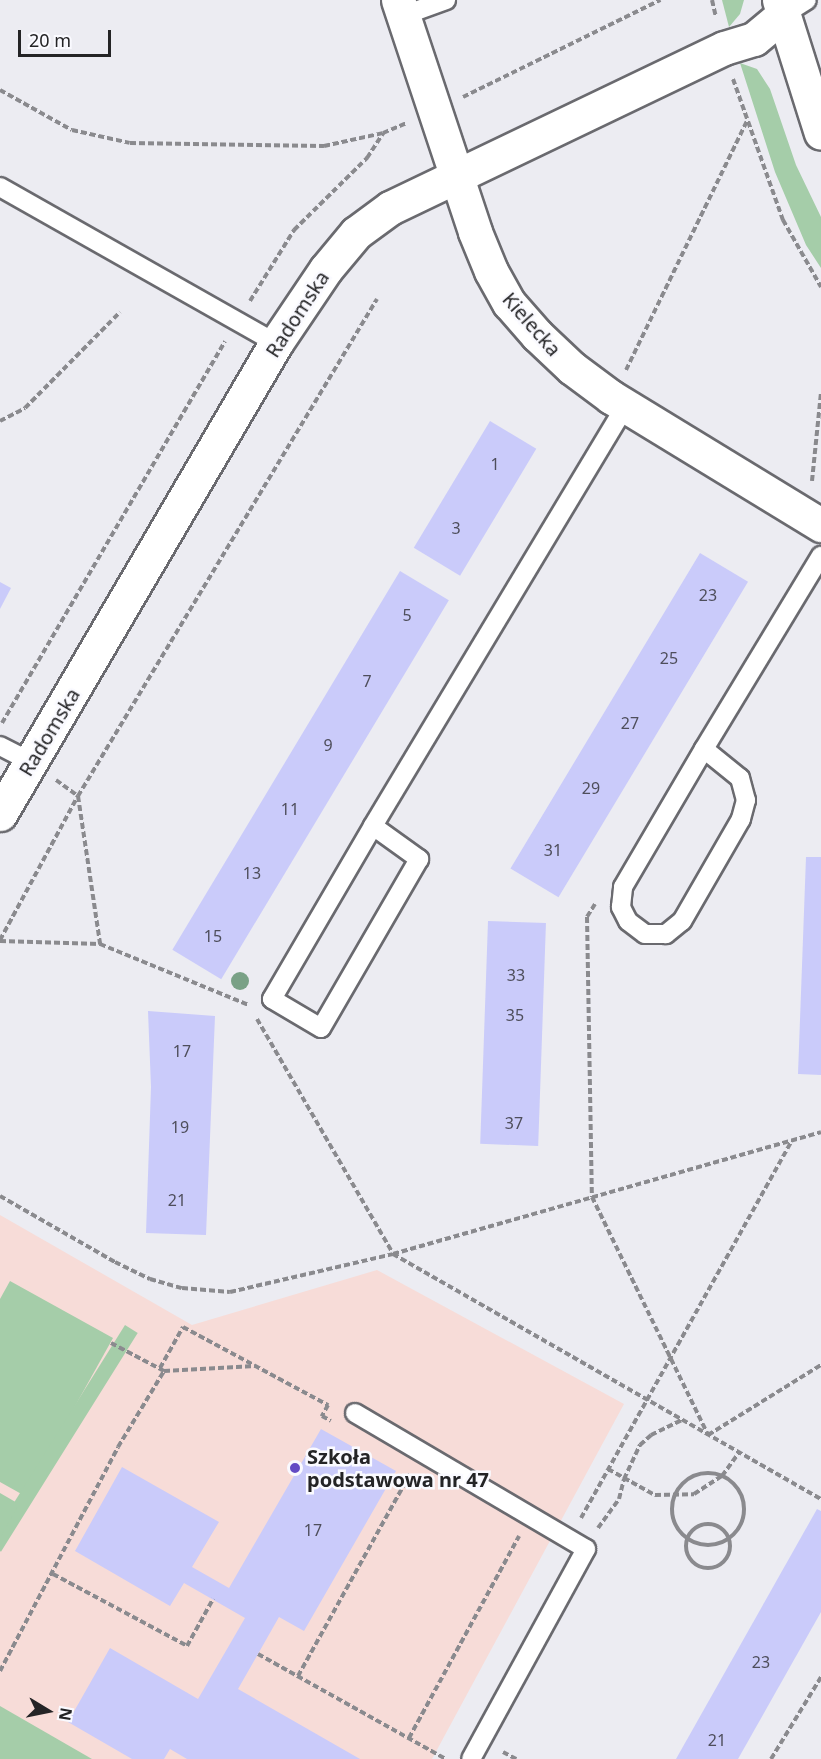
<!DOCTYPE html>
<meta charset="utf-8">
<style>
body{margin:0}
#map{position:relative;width:821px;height:1759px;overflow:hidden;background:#ececf2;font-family:"Noto Sans",sans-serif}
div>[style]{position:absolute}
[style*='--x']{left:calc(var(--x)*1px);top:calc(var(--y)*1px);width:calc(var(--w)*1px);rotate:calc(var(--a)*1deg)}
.education>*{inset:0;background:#f7dcd8}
.green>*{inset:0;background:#a5cda9;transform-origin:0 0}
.building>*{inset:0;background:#cacbfa;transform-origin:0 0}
.path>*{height:4px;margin-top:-2px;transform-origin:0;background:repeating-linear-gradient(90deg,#8a8a8e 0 6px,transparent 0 9px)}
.path>.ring{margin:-2px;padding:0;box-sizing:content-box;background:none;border:4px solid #8a8a8e;border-radius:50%}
.roads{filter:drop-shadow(2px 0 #6a6a6f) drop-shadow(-2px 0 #6a6a6f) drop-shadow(0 2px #6a6a6f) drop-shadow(0 -2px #6a6a6f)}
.service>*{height:18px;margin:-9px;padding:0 9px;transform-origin:9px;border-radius:9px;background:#fff}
.minor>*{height:33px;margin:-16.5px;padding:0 16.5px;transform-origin:16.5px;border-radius:16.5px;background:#fff}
.tertiary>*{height:33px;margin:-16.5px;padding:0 16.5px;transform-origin:16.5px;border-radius:16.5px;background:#fff}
.trees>*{width:18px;height:18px;margin:-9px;border-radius:50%;background:#79a186}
.dots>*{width:16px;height:16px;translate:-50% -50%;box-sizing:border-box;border:3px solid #fafaff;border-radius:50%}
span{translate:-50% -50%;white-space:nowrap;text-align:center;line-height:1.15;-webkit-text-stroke:5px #fafaff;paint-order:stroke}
.number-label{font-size:16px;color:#4e4e5b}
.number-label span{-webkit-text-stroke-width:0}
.street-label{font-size:20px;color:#242426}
.poi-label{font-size:20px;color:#242426;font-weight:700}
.left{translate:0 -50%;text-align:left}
.north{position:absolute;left:18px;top:1681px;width:60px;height:60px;-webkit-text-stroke:4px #fafaff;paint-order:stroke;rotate:100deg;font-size:16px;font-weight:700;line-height:24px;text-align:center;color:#242426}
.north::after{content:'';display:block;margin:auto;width:21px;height:27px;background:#242426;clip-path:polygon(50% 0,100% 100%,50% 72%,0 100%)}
.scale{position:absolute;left:18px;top:30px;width:93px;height:27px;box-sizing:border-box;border:3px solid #242426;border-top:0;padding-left:8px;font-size:18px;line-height:21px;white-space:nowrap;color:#242426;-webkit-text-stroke:4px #fafaff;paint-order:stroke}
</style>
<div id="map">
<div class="education">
<div style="clip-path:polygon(0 1215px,192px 1325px,377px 1270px,624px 1404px,432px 1759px,0 1759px)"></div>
</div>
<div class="green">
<div style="clip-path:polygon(722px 0,744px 0,740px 14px,729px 27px)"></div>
<div style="clip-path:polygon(740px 63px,757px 69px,770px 89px,796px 165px,821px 217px,821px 268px,806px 245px,775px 172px)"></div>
<div style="clip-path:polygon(10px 1281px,113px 1338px,25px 1496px,0 1482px,0 1299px)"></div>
<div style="left:125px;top:1325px;width:15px;height:258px;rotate:32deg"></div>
<div style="clip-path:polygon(0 1493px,19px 1504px,0 1538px)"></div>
<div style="clip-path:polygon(0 1706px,92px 1759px,0 1759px)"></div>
</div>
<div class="building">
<div style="left:490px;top:421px;width:54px;height:148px;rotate:31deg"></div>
<div style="left:700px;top:553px;width:56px;height:368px;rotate:31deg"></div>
<div style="left:400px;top:571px;width:57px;height:442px;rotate:31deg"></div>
<div style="clip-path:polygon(0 582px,11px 588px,0 609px)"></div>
<div style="clip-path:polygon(806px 857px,821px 857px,821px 1075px,798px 1074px)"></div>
<div style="left:488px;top:921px;width:58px;height:223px;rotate:2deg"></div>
<div style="clip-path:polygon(148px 1011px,215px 1016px,206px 1235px,146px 1233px,151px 1087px)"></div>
<div style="clip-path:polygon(321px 1429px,396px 1471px,304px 1631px,279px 1617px,238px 1689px,360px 1759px,187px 1759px,170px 1749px,164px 1759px,132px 1759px,68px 1722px,110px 1648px,198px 1699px,245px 1618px,184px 1583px,170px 1606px,75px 1551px,122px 1467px,219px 1522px,192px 1567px,229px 1588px)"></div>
<div style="clip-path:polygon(817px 1509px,821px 1511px,821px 1612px,738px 1759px,676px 1759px)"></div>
</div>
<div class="path">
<div style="--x:712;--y:0;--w:17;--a:77"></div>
<div style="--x:733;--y:79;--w:150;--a:70.5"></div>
<div style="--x:783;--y:220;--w:77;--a:60.4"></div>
<div style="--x:0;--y:90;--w:82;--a:29.1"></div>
<div style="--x:72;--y:130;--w:59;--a:12.6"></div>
<div style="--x:130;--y:143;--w:194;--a:0.9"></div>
<div style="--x:324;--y:146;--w:60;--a:-12.4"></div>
<div style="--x:383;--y:133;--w:26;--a:-23"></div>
<div style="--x:463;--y:97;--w:220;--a:-26.2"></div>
<div style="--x:250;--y:301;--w:84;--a:-58.2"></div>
<div style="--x:294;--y:230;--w:103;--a:-44.6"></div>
<div style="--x:367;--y:158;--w:30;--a:-57"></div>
<div style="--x:626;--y:370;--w:277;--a:-64.1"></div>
<div style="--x:0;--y:421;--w:28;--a:-27"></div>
<div style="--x:25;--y:408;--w:135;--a:-45.3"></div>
<div style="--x:812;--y:481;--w:88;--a:-84.2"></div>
<div style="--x:2;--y:723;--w:442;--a:-59.7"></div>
<div style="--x:56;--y:780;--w:27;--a:36"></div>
<div style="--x:78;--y:796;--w:150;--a:81.5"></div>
<div style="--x:595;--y:904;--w:15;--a:122"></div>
<div style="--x:587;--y:917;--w:280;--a:89"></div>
<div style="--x:592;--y:1197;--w:265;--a:64"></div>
<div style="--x:708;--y:1435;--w:133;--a:-31.8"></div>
<div style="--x:0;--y:940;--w:164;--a:-61.6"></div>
<div style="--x:78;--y:796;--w:580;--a:-58.97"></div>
<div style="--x:0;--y:941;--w:100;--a:1.7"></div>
<div style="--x:100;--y:944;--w:161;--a:22.3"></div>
<div style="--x:257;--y:1019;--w:272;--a:59.9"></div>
<div style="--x:393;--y:1254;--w:445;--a:-15.9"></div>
<div style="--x:0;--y:1196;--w:133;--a:29.9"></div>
<div style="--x:115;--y:1262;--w:39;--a:26"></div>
<div style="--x:150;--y:1279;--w:33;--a:16"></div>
<div style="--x:182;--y:1288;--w:48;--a:4.8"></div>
<div style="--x:230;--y:1292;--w:167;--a:-13.1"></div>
<div style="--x:393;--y:1254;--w:493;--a:29.8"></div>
<div style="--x:111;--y:1343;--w:60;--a:27.8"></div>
<div style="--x:164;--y:1371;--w:91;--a:-3.1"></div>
<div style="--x:160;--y:1368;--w:47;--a:-60.7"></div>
<div style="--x:183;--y:1327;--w:165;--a:28.3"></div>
<div style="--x:328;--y:1405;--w:13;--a:119"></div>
<div style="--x:322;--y:1416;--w:10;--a:29"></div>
<div style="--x:608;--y:1469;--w:54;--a:29"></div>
<div style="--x:655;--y:1495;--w:39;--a:-1"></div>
<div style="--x:694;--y:1494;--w:33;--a:-33"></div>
<div style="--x:722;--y:1476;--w:29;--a:-54"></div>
<div class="ring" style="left:672px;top:1473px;width:68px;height:68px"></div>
<div style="--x:581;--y:1518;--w:432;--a:-60.8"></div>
<div class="ring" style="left:686px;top:1524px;width:40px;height:40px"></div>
<div style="--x:598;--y:1528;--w:36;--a:-54"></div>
<div style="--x:619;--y:1499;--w:21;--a:-76"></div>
<div style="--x:624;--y:1479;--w:38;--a:-65"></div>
<div style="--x:640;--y:1445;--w:15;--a:-42"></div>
<div style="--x:651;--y:1435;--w:34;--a:-26"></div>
<div style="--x:53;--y:1574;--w:152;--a:28.2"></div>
<div style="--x:187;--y:1646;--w:54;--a:-61"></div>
<div style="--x:258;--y:1654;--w:215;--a:29.2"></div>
<div style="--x:0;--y:1671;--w:253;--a:-62.2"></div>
<div style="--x:118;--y:1447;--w:89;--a:-58.8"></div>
<div style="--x:298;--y:1676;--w:231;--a:-61"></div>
<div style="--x:409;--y:1738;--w:230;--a:-61.4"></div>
<div style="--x:503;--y:1752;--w:15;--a:28"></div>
<div style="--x:771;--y:1759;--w:96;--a:-58.6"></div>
</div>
<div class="roads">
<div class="service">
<div style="--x:783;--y:15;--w:28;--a:-32"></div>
<div style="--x:402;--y:16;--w:47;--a:-20"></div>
<div style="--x:0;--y:187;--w:317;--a:29.5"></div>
<div style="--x:0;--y:746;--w:35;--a:27"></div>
<div style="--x:704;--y:749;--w:46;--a:38.9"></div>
<div style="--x:740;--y:778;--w:23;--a:75"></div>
<div style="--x:746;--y:800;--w:20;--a:105"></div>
<div style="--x:741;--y:819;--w:118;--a:120"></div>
<div style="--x:682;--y:921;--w:21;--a:141"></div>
<div style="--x:666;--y:934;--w:21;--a:180"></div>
<div style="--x:645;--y:934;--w:21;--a:-143"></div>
<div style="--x:628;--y:921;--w:16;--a:-117"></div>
<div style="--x:621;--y:907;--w:20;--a:-84"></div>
<div style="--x:623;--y:887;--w:160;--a:-59.6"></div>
<div style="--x:704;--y:749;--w:226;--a:-58.8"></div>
<div style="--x:373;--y:826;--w:57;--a:35.7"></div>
<div style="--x:419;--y:859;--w:195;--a:120.1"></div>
<div style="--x:321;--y:1028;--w:57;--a:-149.4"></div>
<div style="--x:272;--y:999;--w:200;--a:-59.7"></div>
<div style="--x:373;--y:826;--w:490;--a:-59"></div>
<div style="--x:355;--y:1413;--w:268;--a:30.5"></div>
<div style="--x:586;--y:1549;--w:239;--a:118.7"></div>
</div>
<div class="minor">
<div style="--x:398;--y:0;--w:244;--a:71.6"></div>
<div style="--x:475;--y:232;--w:42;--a:67.7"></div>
<div style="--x:491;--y:271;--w:37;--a:61"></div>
<div style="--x:509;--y:303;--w:43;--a:48.8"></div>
<div style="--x:537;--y:335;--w:48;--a:43.3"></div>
<div style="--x:572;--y:368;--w:49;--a:36.6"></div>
<div style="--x:611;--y:397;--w:246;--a:31.4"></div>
<div style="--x:0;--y:814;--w:546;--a:-59.63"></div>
<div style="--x:276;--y:343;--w:89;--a:-56"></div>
<div style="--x:326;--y:269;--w:47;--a:-50.2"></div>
<div style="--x:356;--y:233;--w:42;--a:-36.3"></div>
<div style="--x:390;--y:208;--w:370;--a:-25.6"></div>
<div style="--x:724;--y:48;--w:31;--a:-17"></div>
<div style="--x:754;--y:39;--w:38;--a:-40"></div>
</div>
<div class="tertiary">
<div style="--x:779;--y:0;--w:139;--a:72.5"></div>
</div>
</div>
<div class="trees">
<div style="left:240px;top:981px"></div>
</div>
<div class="dots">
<div style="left:295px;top:1468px;background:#644bc4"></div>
</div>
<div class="number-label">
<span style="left:495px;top:464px">1</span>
<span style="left:456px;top:528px">3</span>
<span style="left:708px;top:595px">23</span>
<span style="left:407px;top:615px">5</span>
<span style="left:669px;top:658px">25</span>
<span style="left:367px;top:681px">7</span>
<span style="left:630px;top:723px">27</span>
<span style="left:328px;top:745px">9</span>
<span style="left:591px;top:788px">29</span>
<span style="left:290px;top:809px">11</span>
<span style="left:553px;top:850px">31</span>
<span style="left:252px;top:873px">13</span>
<span style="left:213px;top:936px">15</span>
<span style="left:516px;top:975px">33</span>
<span style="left:515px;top:1015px">35</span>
<span style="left:182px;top:1051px">17</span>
<span style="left:514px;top:1123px">37</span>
<span style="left:180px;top:1127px">19</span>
<span style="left:177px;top:1200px">21</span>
<span style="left:313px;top:1530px">17</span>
<span style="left:761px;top:1662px">23</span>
<span style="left:717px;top:1740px">21</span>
</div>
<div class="street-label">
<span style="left:297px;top:314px;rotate:-57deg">Radomska</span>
<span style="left:532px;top:324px;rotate:49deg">Kielecka</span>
<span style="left:49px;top:732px;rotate:-59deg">Radomska</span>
</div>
<div class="poi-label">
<span class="left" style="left:307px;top:1468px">Szkoła<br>podstawowa nr 47</span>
</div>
<div class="north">N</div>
<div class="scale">20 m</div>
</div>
